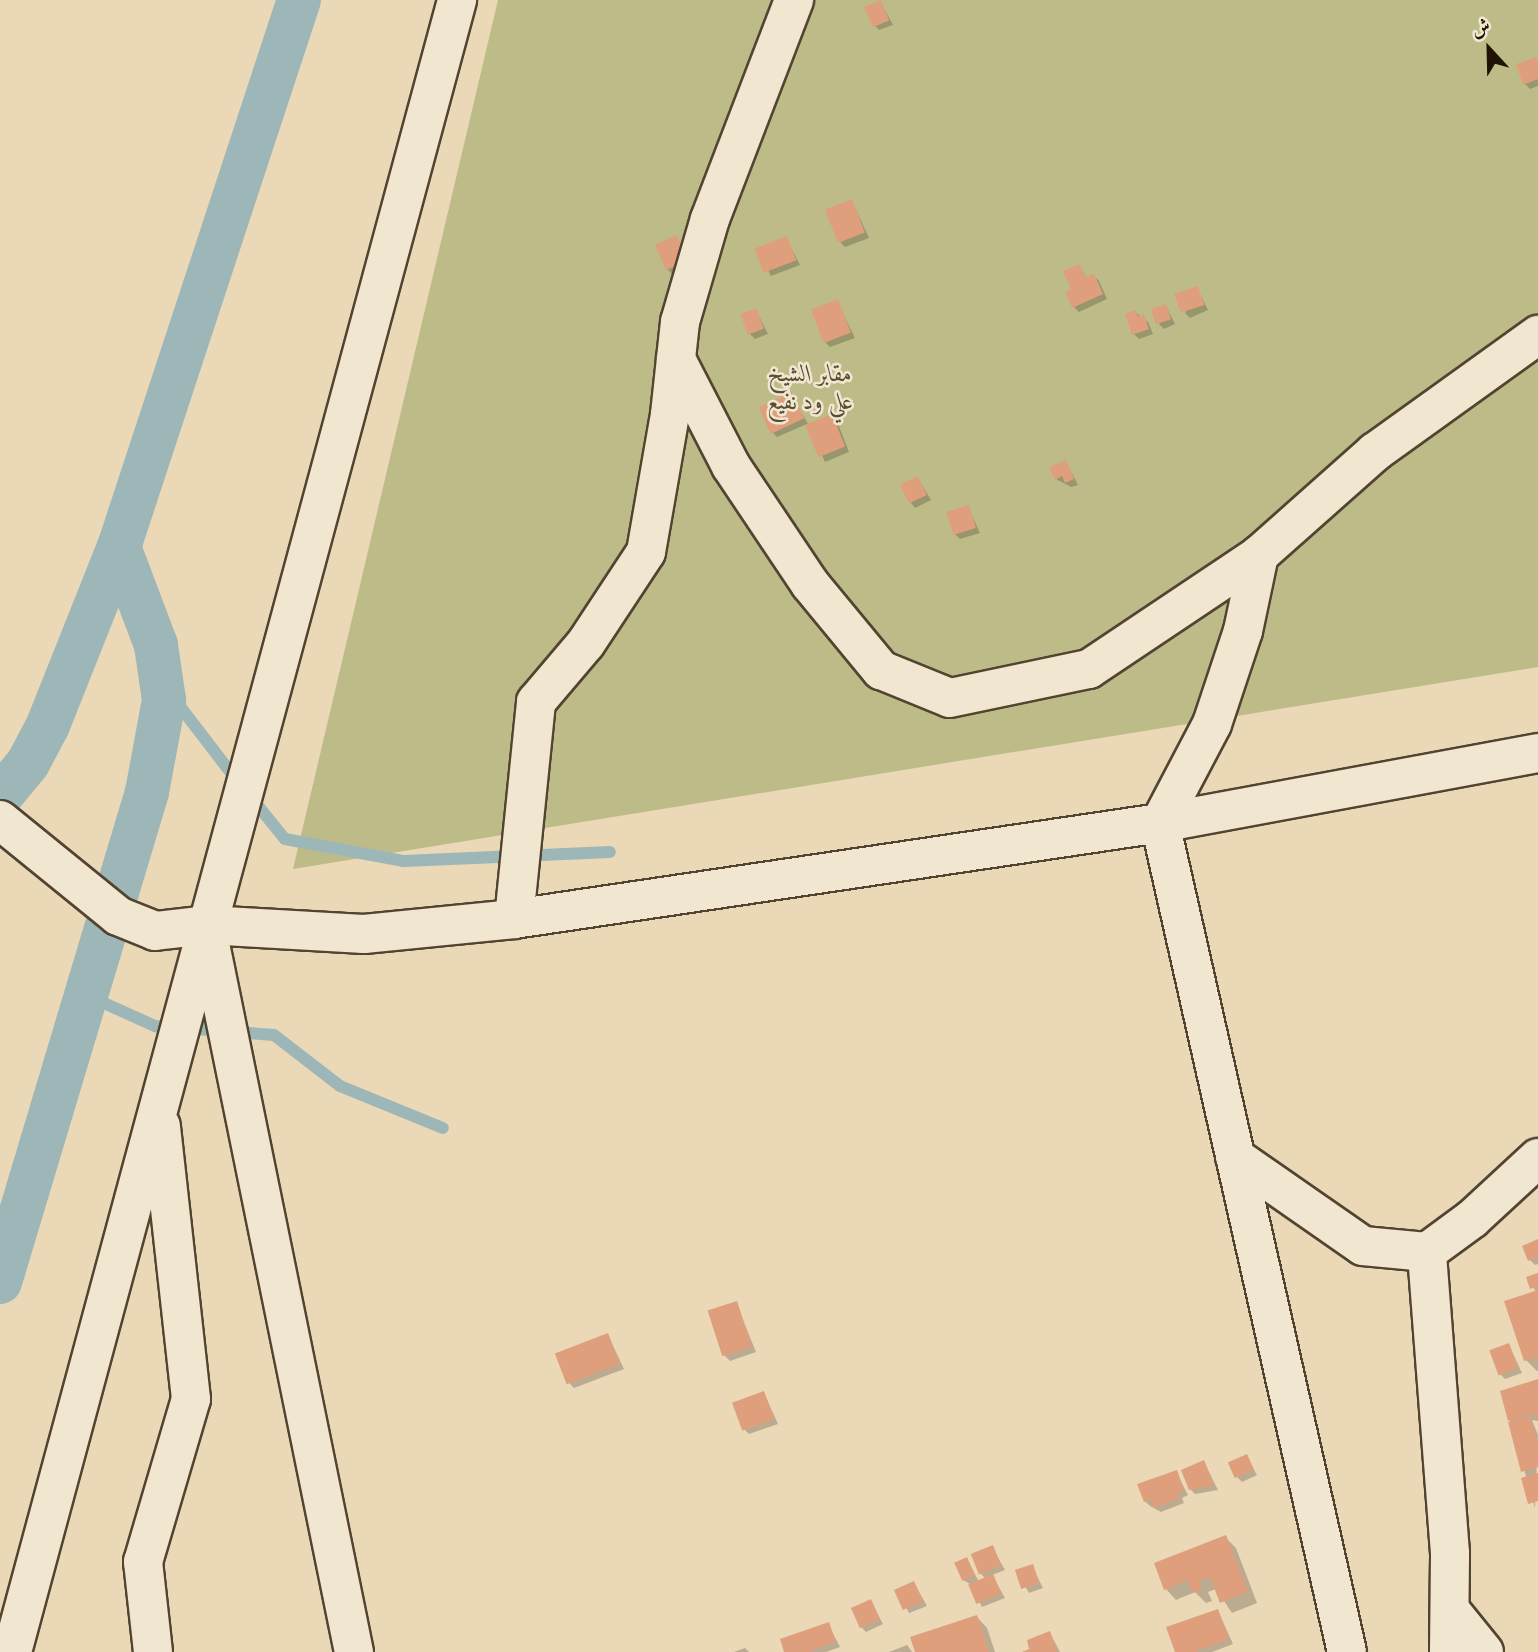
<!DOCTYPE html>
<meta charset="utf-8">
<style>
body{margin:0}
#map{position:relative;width:1538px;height:1652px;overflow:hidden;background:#ead8b6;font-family:"Sorts Mill Goudy",Amiri,serif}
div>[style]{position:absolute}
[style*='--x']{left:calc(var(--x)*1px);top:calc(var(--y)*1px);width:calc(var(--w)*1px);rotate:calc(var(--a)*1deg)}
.green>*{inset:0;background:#bdbc89}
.shadow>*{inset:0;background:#0003}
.stream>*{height:12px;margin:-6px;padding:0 6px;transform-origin:6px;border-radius:6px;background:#9db7b9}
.canal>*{height:44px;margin:-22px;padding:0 22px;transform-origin:22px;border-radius:22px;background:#9db7b9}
.building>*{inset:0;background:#df9f7d;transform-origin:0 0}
.roads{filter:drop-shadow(2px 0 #524431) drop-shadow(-2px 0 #524431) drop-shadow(0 2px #524431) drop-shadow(0 -2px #524431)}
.minor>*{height:38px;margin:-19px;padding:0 19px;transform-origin:19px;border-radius:19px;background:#f1e6d0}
span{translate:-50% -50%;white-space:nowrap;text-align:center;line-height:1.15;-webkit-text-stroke:5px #f1e6d0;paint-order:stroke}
.park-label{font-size:24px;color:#574e33;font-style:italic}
.north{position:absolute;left:1454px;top:14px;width:70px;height:70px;-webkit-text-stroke:5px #f1e6d0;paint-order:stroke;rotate:338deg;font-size:19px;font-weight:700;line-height:28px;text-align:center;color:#201305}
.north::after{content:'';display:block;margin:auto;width:24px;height:32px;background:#201305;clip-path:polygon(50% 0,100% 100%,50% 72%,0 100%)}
</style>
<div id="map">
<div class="green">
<div style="clip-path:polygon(498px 0,1538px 0,1538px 667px,293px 869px)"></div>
</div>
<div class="shadow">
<div style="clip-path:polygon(880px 1px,893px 25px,879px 30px,874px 25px)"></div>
<div style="clip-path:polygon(1537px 59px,1538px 86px,1530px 89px,1525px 84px)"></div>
<div style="clip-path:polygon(852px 201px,869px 238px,845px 247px,840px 242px)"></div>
<div style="clip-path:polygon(677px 237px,692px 266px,672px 274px,667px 269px)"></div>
<div style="clip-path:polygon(786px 238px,800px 265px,771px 276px,758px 250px)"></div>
<div style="clip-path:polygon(1079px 266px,1087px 278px,1094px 276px,1099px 281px,1107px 299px,1079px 312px,1074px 307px,1074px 290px)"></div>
<div style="clip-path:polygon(1197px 288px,1208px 310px,1190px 318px,1185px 313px)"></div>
<div style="clip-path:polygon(837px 301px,855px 338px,830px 347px,825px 342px)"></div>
<div style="clip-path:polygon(1166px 306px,1175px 324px,1164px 329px,1159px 324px)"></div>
<div style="clip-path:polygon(756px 310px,768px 334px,755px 339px,750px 334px)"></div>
<div style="clip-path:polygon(1135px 312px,1148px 322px,1153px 334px,1139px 339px,1134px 334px)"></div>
<div style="clip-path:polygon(791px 394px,808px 424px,832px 416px,837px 421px,849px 452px,825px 462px,807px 424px,777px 437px,772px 432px)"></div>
<div style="clip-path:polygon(1066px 462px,1078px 485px,1071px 487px,1056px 479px)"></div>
<div style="clip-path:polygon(918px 478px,931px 500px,915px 508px,911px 503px)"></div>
<div style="clip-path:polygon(968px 507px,980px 533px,960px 539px,955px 534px)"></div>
<div style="clip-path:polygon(1538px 1241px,1538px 1264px,1535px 1265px,1530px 1260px)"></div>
<div style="clip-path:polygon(1538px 1275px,1538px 1371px,1537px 1371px,1526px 1360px,1536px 1292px,1528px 1278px)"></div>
<div style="clip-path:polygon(736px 1303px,756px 1352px,730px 1361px,725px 1356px)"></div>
<div style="clip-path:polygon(608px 1335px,624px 1369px,574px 1388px,569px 1383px)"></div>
<div style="clip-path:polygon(1509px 1345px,1522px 1373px,1505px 1379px,1500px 1374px)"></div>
<div style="clip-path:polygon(1538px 1381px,1538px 1421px,1532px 1420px,1538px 1435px,1535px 1508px,1502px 1392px)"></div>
<div style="clip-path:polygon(764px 1393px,778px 1424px,749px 1434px,744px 1429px)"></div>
<div style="clip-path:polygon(1246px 1456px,1257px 1475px,1242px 1482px,1237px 1477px)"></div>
<div style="clip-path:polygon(1204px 1462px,1218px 1490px,1195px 1494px,1190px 1489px)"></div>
<div style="clip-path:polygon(1176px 1472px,1188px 1495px,1182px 1498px,1184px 1503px,1161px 1512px,1150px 1506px,1145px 1501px)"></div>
<div style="clip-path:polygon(1225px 1537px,1236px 1548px,1257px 1603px,1232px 1613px,1216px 1589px,1208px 1592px,1212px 1601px,1206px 1603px,1195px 1592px,1176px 1600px,1166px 1589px)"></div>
<div style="clip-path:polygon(992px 1547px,1005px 1570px,992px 1575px,1005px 1598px,982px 1607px,970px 1584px,963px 1580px,967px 1559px,979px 1582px,986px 1579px,980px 1573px)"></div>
<div style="clip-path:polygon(1032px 1566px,1043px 1588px,1029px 1593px,1017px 1572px)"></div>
<div style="clip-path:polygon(914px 1583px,927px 1606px,909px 1613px,897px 1591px)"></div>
<div style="clip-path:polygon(871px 1602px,883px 1624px,866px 1632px,861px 1627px)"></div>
<div style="clip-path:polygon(1218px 1611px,1233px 1644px,1212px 1652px,1177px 1652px)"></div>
<div style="clip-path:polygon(977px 1617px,987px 1628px,995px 1652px,916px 1652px)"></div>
<div style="clip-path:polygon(828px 1624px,840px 1647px,826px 1652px,786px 1652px)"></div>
<div style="clip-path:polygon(1050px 1633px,1060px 1652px,1031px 1652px)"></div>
<div style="clip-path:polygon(907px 1645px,912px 1652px,889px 1652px)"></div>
<div style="clip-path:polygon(745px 1648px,749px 1652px,734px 1652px)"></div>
</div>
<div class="stream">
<div style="--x:162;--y:683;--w:125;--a:52.5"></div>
<div style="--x:250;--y:796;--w:55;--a:50.9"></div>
<div style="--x:285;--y:839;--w:121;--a:10.5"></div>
<div style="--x:404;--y:861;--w:206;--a:-2.5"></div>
<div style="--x:86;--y:995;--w:76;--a:24.2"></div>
<div style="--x:155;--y:1026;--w:119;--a:4.3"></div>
<div style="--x:274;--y:1035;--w:83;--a:37.7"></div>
<div style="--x:340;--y:1086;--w:111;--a:22.2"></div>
</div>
<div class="canal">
<div style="--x:0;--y:797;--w:44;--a:-50.5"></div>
<div style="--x:28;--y:763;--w:43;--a:-62.2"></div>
<div style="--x:48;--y:725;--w:192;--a:-68.3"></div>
<div style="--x:119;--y:547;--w:576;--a:-71.79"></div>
<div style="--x:0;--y:1282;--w:512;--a:-73.3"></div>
<div style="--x:147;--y:792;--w:94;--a:-79.5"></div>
<div style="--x:164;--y:700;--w:56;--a:-98.3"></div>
<div style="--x:156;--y:645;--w:105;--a:-110.7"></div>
</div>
<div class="building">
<div style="left:881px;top:0;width:22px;height:18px;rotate:68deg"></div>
<div style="clip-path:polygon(1537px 57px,1538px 79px,1523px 85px,1516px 64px)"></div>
<div style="left:852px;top:199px;width:36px;height:29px;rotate:69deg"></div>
<div style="left:677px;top:235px;width:28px;height:24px;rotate:67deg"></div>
<div style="left:787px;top:236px;width:26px;height:35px;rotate:69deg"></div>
<div style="clip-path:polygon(1079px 264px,1086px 277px,1094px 274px,1103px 294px,1072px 308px,1065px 292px,1071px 289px,1063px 271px)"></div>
<div style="left:1198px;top:286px;width:20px;height:25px;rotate:72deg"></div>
<div style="left:838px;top:299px;width:36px;height:29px;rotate:69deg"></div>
<div style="left:1166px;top:304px;width:16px;height:16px;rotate:72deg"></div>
<div style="left:756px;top:308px;width:22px;height:17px;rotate:69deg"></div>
<div style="clip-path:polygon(1135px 310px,1138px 316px,1144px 315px,1149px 329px,1132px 335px,1125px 314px)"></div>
<div style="left:792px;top:392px;width:29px;height:37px;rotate:65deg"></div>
<div style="left:832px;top:414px;width:35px;height:29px;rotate:68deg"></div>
<div style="clip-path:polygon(1066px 460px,1074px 479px,1065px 483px,1062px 476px,1055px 480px,1049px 467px)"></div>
<div style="left:918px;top:476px;width:21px;height:20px;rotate:65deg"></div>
<div style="left:969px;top:505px;width:24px;height:24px;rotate:73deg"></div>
<div style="clip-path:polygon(1538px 1239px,1538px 1257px,1528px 1261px,1522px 1246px)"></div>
<div style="clip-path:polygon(1538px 1273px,1538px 1286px,1530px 1289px,1526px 1277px)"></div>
<div style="clip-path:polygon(1538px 1290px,1538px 1357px,1524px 1361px,1504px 1301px)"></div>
<div style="left:737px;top:1301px;width:48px;height:31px;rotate:72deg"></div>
<div style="left:608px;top:1333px;width:33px;height:57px;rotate:69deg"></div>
<div style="left:1509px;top:1343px;width:27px;height:21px;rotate:70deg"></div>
<div style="clip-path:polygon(1538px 1379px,1538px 1419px,1533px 1413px,1508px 1421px,1500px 1391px)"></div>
<div style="left:764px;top:1391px;width:30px;height:34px;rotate:70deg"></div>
<div style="clip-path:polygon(1530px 1416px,1538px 1443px,1538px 1467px,1521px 1472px,1508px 1422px)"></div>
<div style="left:1247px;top:1454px;width:17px;height:21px;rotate:66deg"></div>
<div style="clip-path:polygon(1204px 1460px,1214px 1485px,1189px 1490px,1181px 1470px)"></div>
<div style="clip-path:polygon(1177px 1470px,1184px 1490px,1178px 1493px,1180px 1498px,1154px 1508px,1151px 1500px,1144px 1502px,1137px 1484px)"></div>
<div style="clip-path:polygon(1538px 1473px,1538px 1501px,1528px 1504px,1521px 1478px)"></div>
<div style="clip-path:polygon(1226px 1535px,1248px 1592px,1220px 1603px,1210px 1577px,1199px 1581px,1202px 1590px,1193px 1593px,1188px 1580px,1164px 1590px,1154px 1563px)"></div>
<div style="left:993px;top:1545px;width:22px;height:24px;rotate:68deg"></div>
<div style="left:967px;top:1557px;width:20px;height:14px;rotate:66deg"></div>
<div style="left:1033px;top:1564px;width:20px;height:19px;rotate:72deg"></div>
<div style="left:993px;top:1574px;width:21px;height:27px;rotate:67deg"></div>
<div style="left:914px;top:1581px;width:22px;height:22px;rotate:66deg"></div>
<div style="left:871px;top:1599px;width:22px;height:22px;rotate:66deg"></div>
<div style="clip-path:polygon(1218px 1609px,1229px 1639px,1194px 1652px,1175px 1652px,1166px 1627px)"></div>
<div style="clip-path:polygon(977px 1615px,989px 1652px,915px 1652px,910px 1637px)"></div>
<div style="clip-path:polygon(829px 1622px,836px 1642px,808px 1652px,784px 1652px,780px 1639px)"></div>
<div style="clip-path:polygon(1050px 1631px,1057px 1652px,1022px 1652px,1029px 1649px,1027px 1640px)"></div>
</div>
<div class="roads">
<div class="minor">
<div style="--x:676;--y:359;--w:120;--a:62.8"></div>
<div style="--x:731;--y:466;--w:142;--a:56.2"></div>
<div style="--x:810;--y:584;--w:112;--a:50.5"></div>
<div style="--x:881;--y:670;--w:74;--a:22.1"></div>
<div style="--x:950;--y:698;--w:142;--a:-11.8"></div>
<div style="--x:1089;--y:669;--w:205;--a:-33.8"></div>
<div style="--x:0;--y:820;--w:152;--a:39.1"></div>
<div style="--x:118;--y:916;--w:40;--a:22"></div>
<div style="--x:155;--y:931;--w:52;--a:-6.6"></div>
<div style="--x:207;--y:925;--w:157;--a:3.3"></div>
<div style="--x:364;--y:934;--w:151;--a:-5.7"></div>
<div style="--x:514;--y:919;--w:653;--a:-8.45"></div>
<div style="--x:1160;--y:823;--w:384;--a:-10.5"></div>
<div style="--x:514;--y:919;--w:218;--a:-84.2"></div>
<div style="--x:536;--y:702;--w:77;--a:-49.7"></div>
<div style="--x:586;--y:643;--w:109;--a:-56.6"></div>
<div style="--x:646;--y:552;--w:140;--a:-80.1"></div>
<div style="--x:670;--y:414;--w:93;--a:-83.8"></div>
<div style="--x:680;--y:322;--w:107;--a:-73.8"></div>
<div style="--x:710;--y:219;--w:235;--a:-69"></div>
<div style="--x:208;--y:934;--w:733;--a:78.51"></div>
<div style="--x:1235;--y:1157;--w:156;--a:34.8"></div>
<div style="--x:1363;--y:1246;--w:64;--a:5.4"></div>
<div style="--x:1450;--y:1610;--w:54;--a:51"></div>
<div style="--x:12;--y:1652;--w:1711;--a:-74.92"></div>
<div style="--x:153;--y:1652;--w:91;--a:-96.3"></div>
<div style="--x:143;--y:1562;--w:170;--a:-73.6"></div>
<div style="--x:191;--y:1399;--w:275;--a:-96.3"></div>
<div style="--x:1347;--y:1652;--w:850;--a:-102.71"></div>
<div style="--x:1160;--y:823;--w:112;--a:-62.3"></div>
<div style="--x:1212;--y:724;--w:98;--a:-71.6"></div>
<div style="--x:1243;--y:631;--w:78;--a:-78.1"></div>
<div style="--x:1259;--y:555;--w:155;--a:-41.6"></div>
<div style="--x:1375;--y:452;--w:201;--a:-35.7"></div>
<div style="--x:1449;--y:1652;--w:99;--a:-89.4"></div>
<div style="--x:1450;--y:1553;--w:302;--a:-94.4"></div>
<div style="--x:1427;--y:1252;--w:56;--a:-36.3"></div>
<div style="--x:1472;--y:1219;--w:90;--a:-42.7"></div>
</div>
</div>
<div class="park-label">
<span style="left:810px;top:390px">مقابر الشيخ<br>علي ود نفيع</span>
</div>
<div class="north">ش</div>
</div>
